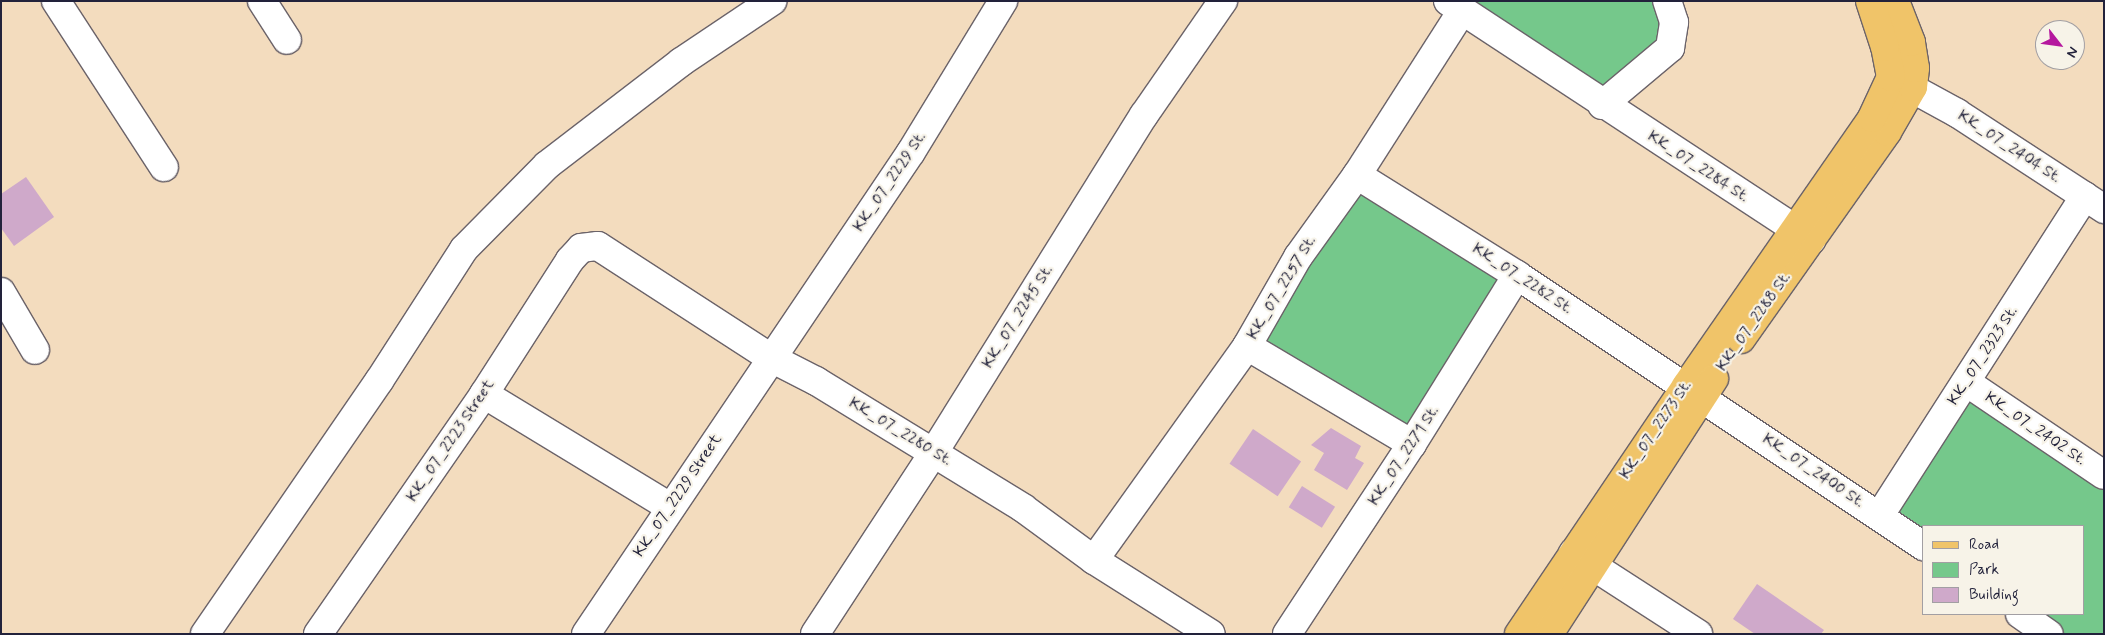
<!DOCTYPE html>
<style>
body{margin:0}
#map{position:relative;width:2105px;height:635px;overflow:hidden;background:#f3dcbe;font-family:Mynerve,sans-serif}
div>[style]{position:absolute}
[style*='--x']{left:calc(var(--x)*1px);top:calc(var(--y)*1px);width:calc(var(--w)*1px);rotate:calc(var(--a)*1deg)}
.green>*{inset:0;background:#75c88b;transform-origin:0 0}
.building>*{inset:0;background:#cfa9ca;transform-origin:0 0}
.roads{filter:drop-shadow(1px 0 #6b6369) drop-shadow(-1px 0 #6b6369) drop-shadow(0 1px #6b6369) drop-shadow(0 -1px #6b6369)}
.minor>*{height:28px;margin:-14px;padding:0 14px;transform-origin:14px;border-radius:14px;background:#fff}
.major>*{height:28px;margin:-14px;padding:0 14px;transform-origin:14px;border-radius:14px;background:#f0c469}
span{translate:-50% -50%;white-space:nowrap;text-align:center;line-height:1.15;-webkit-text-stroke:4.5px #f7f3e8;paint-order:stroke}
.street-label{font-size:16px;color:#22223b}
.frame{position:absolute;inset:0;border:2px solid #22223b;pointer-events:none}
.legend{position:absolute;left:1922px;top:525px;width:162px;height:90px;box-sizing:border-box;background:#f7f3e8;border:1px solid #a29fa3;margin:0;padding:6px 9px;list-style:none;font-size:15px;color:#22223b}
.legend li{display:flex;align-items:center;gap:10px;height:25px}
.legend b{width:25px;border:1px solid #a29fa3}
.north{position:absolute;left:2035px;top:20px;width:50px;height:50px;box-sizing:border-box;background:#f7f3e8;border:1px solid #a29fa3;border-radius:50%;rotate:120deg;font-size:14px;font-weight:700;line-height:20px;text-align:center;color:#22223b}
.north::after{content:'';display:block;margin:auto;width:18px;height:22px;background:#b5179e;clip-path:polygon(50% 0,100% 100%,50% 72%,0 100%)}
</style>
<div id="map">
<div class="green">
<div style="clip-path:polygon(1448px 1px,1662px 1px,1674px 39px,1602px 105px)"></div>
<div style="left:1357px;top:175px;width:189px;height:203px;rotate:32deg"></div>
<div style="clip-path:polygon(1966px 382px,2104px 475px,2104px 634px,2049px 634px,2020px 614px,2084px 614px,2084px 526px,1924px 526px,1924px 546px,1880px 515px)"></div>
</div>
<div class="building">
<div style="clip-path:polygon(26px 177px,54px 217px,14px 246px,1px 228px,1px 194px)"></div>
<div style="clip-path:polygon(1331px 428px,1361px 446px,1355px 458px,1364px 463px,1347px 490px,1314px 470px,1324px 453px,1311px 445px)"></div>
<div style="left:1253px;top:429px;width:58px;height:42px;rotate:34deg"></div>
<div style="left:1302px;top:486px;width:39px;height:25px;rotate:32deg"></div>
<div style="clip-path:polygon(1757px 584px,1824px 630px,1821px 634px,1755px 634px,1733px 619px)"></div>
</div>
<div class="roads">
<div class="minor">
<div style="--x:56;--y:1;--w:198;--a:57"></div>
<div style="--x:262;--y:1;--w:46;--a:57.3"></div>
<div style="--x:1448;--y:1;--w:435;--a:33.3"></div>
<div style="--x:1891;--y:77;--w:75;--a:28.6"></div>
<div style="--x:1957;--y:113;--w:176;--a:33.1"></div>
<div style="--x:1602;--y:105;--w:89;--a:-40"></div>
<div style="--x:1670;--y:48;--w:26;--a:-81"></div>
<div style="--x:1674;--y:22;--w:22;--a:-108"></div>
<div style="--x:1357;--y:175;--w:189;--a:32"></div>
<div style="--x:1517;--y:275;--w:489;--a:33.7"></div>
<div style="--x:1;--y:292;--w:67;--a:59.6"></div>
<div style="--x:1247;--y:346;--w:192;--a:30.7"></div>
<div style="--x:1966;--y:382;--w:166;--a:34"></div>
<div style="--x:484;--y:394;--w:218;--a:31.3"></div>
<div style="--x:1880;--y:515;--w:379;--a:-57.3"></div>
<div style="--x:1573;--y:553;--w:149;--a:32.9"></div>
<div style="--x:1094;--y:560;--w:263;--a:-54.4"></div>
<div style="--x:1247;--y:346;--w:103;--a:-60.2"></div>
<div style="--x:1298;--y:257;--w:101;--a:-54.3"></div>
<div style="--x:1357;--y:175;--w:195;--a:-57.4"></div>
<div style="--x:2020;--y:614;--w:35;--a:35"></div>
<div style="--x:205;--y:634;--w:307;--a:-55.5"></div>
<div style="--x:379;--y:381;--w:157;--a:-57.2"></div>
<div style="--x:464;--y:249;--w:118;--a:-45.3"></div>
<div style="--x:547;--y:165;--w:169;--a:-37.5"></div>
<div style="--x:681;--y:62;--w:110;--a:-33.8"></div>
<div style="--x:318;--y:634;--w:292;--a:-55.3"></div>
<div style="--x:484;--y:394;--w:159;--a:-57.3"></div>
<div style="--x:570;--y:260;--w:16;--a:-47"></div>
<div style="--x:581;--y:248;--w:17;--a:-7"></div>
<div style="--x:598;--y:246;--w:206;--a:32.9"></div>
<div style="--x:771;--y:358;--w:51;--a:27.1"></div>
<div style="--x:816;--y:381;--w:243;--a:31.5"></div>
<div style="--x:1023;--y:508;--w:88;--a:36.2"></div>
<div style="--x:1094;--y:560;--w:138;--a:32.3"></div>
<div style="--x:586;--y:634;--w:581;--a:-56.01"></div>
<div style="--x:911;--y:152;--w:177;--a:-58.6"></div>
<div style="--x:815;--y:634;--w:217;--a:-56.8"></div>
<div style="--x:934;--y:452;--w:397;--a:-58.1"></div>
<div style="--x:1144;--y:115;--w:139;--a:-55.3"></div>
<div style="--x:1287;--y:634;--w:227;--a:-56.7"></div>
<div style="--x:1412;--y:444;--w:199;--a:-58.1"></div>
</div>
<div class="major">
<div style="--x:1741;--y:339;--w:253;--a:-54.8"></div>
<div style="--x:1887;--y:132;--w:52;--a:-60"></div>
<div style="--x:1913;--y:87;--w:19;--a:-84"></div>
<div style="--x:1915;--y:68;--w:26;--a:-99"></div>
<div style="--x:1911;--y:42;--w:44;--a:-111.3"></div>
<div style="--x:1519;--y:634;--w:299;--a:-56"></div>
<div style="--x:1686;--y:386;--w:326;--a:-55.2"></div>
<div style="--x:1872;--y:118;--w:45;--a:-65.1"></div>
<div style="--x:1891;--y:77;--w:31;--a:-101"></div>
<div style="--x:1885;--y:47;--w:48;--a:-108.1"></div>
<div style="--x:1549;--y:634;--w:304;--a:-57.1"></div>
</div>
</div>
<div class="street-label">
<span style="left:2009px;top:147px;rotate:33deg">KK_07_2404 St.</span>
<span style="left:1698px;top:167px;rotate:33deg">KK_07_2284 St.</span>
<span style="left:890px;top:182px;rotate:-56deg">KK_07_2229 St.</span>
<span style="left:1522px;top:279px;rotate:33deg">KK_07_2282 St.</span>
<span style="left:1282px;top:288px;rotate:-59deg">KK_07_2257 St.</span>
<span style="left:1018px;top:317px;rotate:-58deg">KK_07_2245 St.</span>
<span style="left:1754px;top:322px;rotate:-55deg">KK_07_2288 St.</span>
<span style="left:1983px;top:356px;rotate:-57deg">KK_07_2323 St.</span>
<span style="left:2035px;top:429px;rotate:34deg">KK_07_2402 St.</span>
<span style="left:1656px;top:430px;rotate:-56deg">KK_07_2273 St.</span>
<span style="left:900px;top:432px;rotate:31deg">KK_07_2280 St.</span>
<span style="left:451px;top:441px;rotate:-56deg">KK_07_2223 Street</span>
<span style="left:1404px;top:456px;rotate:-57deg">KK_07_2271 St.</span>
<span style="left:1813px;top:471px;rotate:34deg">KK_07_2400 St.</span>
<span style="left:678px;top:496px;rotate:-56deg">KK_07_2229 Street</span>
</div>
<div class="frame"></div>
<ul class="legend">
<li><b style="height:6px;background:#f0c469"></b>Road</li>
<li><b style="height:14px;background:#75c88b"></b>Park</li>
<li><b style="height:14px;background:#cfa9ca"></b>Building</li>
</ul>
<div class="north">N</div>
</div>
